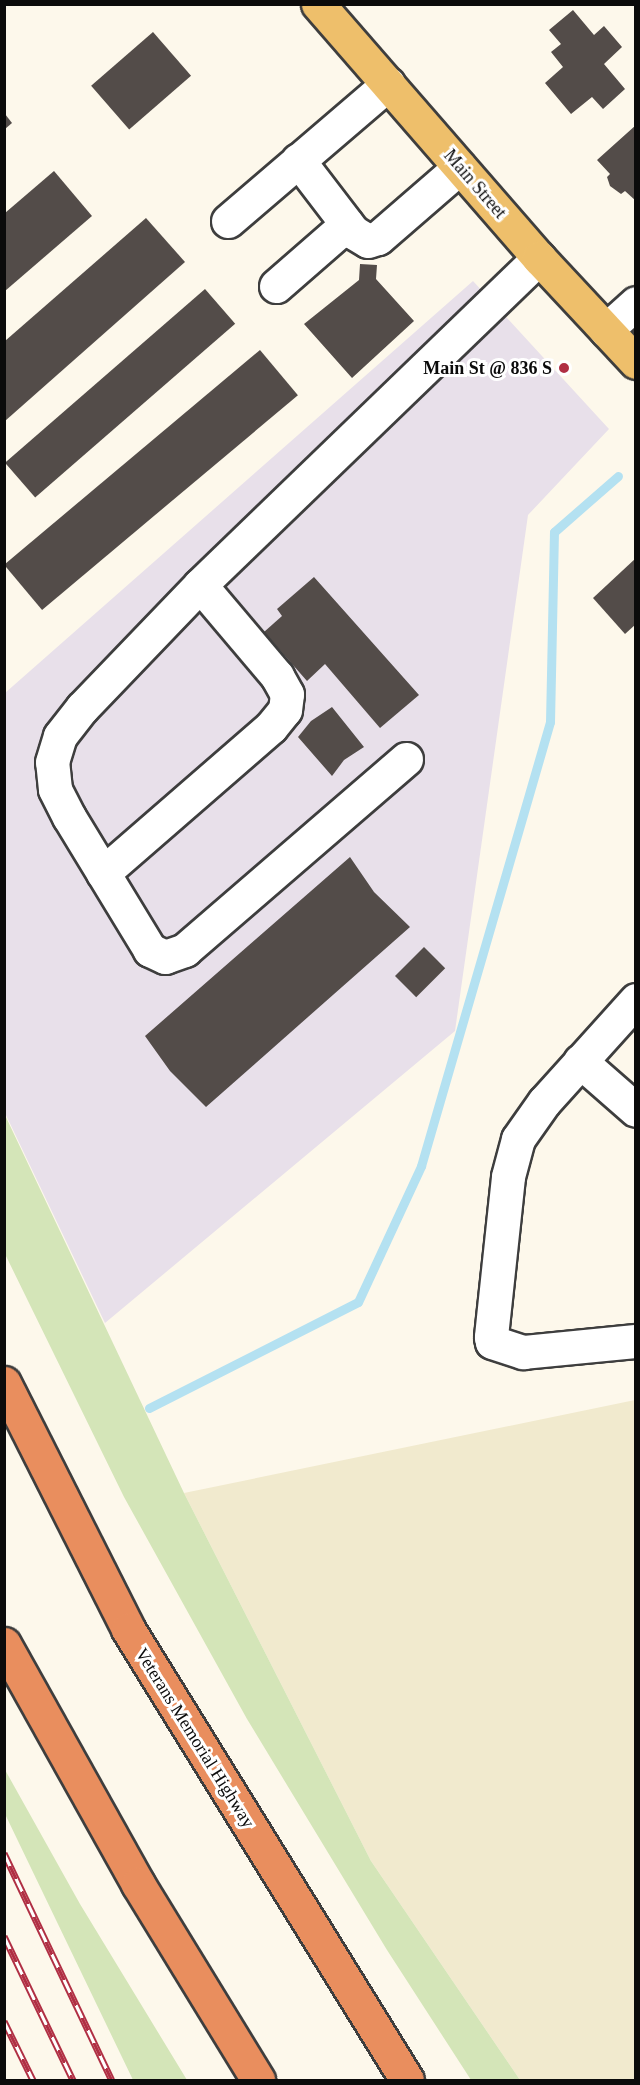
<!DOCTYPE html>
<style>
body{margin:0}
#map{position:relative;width:640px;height:2085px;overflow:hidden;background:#fdf8eb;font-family:"Times New Roman",serif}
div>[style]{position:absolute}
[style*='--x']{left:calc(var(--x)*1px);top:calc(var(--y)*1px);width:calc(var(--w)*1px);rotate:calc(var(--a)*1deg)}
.industrial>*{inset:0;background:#e8e0ea}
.farmland>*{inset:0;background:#f1eace}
.green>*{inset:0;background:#d4e5b8}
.stream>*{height:9px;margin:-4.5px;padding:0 4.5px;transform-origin:4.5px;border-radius:4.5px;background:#b4e1f1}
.building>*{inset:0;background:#534c49;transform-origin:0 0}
.roads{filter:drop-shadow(2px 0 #3e3e3e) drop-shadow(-2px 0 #3e3e3e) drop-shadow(0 2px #3e3e3e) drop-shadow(0 -2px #3e3e3e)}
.minor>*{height:33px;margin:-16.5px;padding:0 16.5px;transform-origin:16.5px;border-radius:16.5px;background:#fff}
.major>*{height:33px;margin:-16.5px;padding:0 16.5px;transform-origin:16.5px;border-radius:16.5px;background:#eebf6b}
.highway>*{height:33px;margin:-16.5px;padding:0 16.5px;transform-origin:16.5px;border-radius:16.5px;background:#e98e5e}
.rail>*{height:7px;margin-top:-3.5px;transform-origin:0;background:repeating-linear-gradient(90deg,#fff 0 14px,#b02f44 0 28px);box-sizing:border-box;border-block:2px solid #b02f44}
.dots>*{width:16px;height:16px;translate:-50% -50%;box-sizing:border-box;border:3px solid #fff;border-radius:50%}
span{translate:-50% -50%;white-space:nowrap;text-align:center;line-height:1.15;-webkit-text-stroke:6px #fff;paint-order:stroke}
.street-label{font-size:18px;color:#0b0b0b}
.poi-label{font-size:18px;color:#0b0b0b;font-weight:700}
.right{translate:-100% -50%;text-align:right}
.frame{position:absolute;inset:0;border:6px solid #0b0b0b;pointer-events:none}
</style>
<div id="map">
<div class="industrial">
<div style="clip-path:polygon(473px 281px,609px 429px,528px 515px,455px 1031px,105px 1323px,5px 1113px,5px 693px)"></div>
</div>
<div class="farmland">
<div style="clip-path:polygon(635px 1400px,635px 2080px,520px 2080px,371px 1861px,184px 1493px)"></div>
</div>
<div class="green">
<div style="clip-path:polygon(4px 1113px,184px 1493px,371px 1861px,520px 2080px,471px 2080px,387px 1950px,247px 1719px,124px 1497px,5px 1254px)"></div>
<div style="clip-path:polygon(4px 1768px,80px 1904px,187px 2080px,133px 2080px,5px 1814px)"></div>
</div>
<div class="stream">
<div style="--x:149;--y:1408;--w:234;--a:-26.9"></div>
<div style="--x:358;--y:1302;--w:150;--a:-65.1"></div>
<div style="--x:421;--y:1166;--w:462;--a:-73.8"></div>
<div style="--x:550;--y:722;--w:190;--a:-88.8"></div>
<div style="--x:554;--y:532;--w:85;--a:-41.2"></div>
</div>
<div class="building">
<div style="clip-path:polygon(573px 10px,594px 35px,604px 26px,622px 47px,604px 64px,625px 89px,603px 109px,592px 97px,571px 114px,545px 83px,563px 67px,551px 52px,561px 44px,549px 30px)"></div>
<div style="left:153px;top:32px;width:58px;height:82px;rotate:49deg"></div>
<div style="clip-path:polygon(5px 114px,12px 123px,5px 129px)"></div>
<div style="clip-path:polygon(636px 125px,636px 201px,625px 191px,621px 194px,610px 186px,607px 177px,610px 174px,597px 160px)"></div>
<div style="clip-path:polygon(54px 171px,92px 216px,5px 291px,5px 213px)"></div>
<div style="clip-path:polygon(146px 218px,185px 262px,5px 421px,5px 341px)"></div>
<div style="clip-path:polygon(360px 264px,377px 265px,376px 279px,414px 321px,352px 378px,304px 324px,359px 280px)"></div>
<div style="left:205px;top:289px;width:46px;height:265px;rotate:49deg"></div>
<div style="left:260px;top:350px;width:59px;height:334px;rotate:50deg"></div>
<div style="clip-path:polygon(636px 558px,636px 624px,625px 634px,593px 598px)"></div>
<div style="clip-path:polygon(314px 577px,419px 695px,380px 728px,325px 664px,307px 681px,264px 632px,282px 616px,277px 609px)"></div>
<div style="clip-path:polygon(332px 707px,364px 747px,344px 760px,332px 776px,298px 737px,311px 721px)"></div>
<div style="clip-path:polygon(350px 857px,374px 892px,410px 927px,206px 1107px,170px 1071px,145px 1036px)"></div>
<div style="left:424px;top:947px;width:30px;height:41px;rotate:45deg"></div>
</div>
<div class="roads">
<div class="minor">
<div style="--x:298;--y:160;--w:91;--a:52.6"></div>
<div style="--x:353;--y:232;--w:17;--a:31"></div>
<div style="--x:368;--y:241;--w:10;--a:-17"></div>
<div style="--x:378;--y:238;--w:108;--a:-40.9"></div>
<div style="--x:228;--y:221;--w:211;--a:-40.6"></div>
<div style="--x:276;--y:286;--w:94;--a:-41.1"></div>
<div style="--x:606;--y:330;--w:40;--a:-42"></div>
<div style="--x:406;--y:759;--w:292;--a:139.2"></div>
<div style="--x:185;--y:950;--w:21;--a:161"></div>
<div style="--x:165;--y:957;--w:17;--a:-155"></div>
<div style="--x:150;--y:950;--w:156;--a:-121.3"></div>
<div style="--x:69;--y:817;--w:31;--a:-117"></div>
<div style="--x:55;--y:789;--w:27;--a:-96"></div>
<div style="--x:52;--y:762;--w:27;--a:-73"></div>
<div style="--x:60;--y:736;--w:36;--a:-52"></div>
<div style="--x:82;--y:708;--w:170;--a:-46.2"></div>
<div style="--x:200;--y:585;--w:471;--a:-44"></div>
<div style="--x:103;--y:873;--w:223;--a:-41"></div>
<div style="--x:271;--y:727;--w:22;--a:-51"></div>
<div style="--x:285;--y:710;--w:16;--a:-83"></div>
<div style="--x:287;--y:694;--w:21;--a:-119"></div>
<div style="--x:277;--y:676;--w:119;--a:-130.2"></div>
<div style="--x:636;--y:1000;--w:137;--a:132"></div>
<div style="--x:544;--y:1102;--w:45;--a:125.1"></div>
<div style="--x:518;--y:1139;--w:39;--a:105"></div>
<div style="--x:508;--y:1177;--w:161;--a:96.1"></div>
<div style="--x:491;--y:1337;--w:5;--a:79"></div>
<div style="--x:492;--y:1342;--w:33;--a:18"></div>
<div style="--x:523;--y:1352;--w:114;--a:-5.6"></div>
<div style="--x:580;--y:1061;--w:74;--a:41.2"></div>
</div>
<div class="major">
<div style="--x:318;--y:4;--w:337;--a:49"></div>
<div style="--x:539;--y:258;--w:142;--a:47"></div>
</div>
<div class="highway">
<div style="--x:4;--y:1383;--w:275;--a:63.2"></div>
<div style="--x:128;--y:1629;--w:530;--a:58.26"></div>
<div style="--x:4;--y:1644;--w:275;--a:60.8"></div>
<div style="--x:138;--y:1884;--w:230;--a:58.5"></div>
</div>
</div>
<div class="rail">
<div style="--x:4;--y:1853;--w:251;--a:64.6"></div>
<div style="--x:4;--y:1936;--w:160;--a:64.4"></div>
<div style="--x:4;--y:2021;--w:66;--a:63.8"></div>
</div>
<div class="dots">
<div style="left:564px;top:368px;background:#b02f44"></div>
</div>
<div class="street-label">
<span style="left:475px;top:184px;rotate:49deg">Main Street</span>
<span style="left:195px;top:1738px;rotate:58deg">Veterans Memorial Highway</span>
</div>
<div class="poi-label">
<span class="right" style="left:552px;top:368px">Main St @ 836 S</span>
</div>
<div class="frame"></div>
</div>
